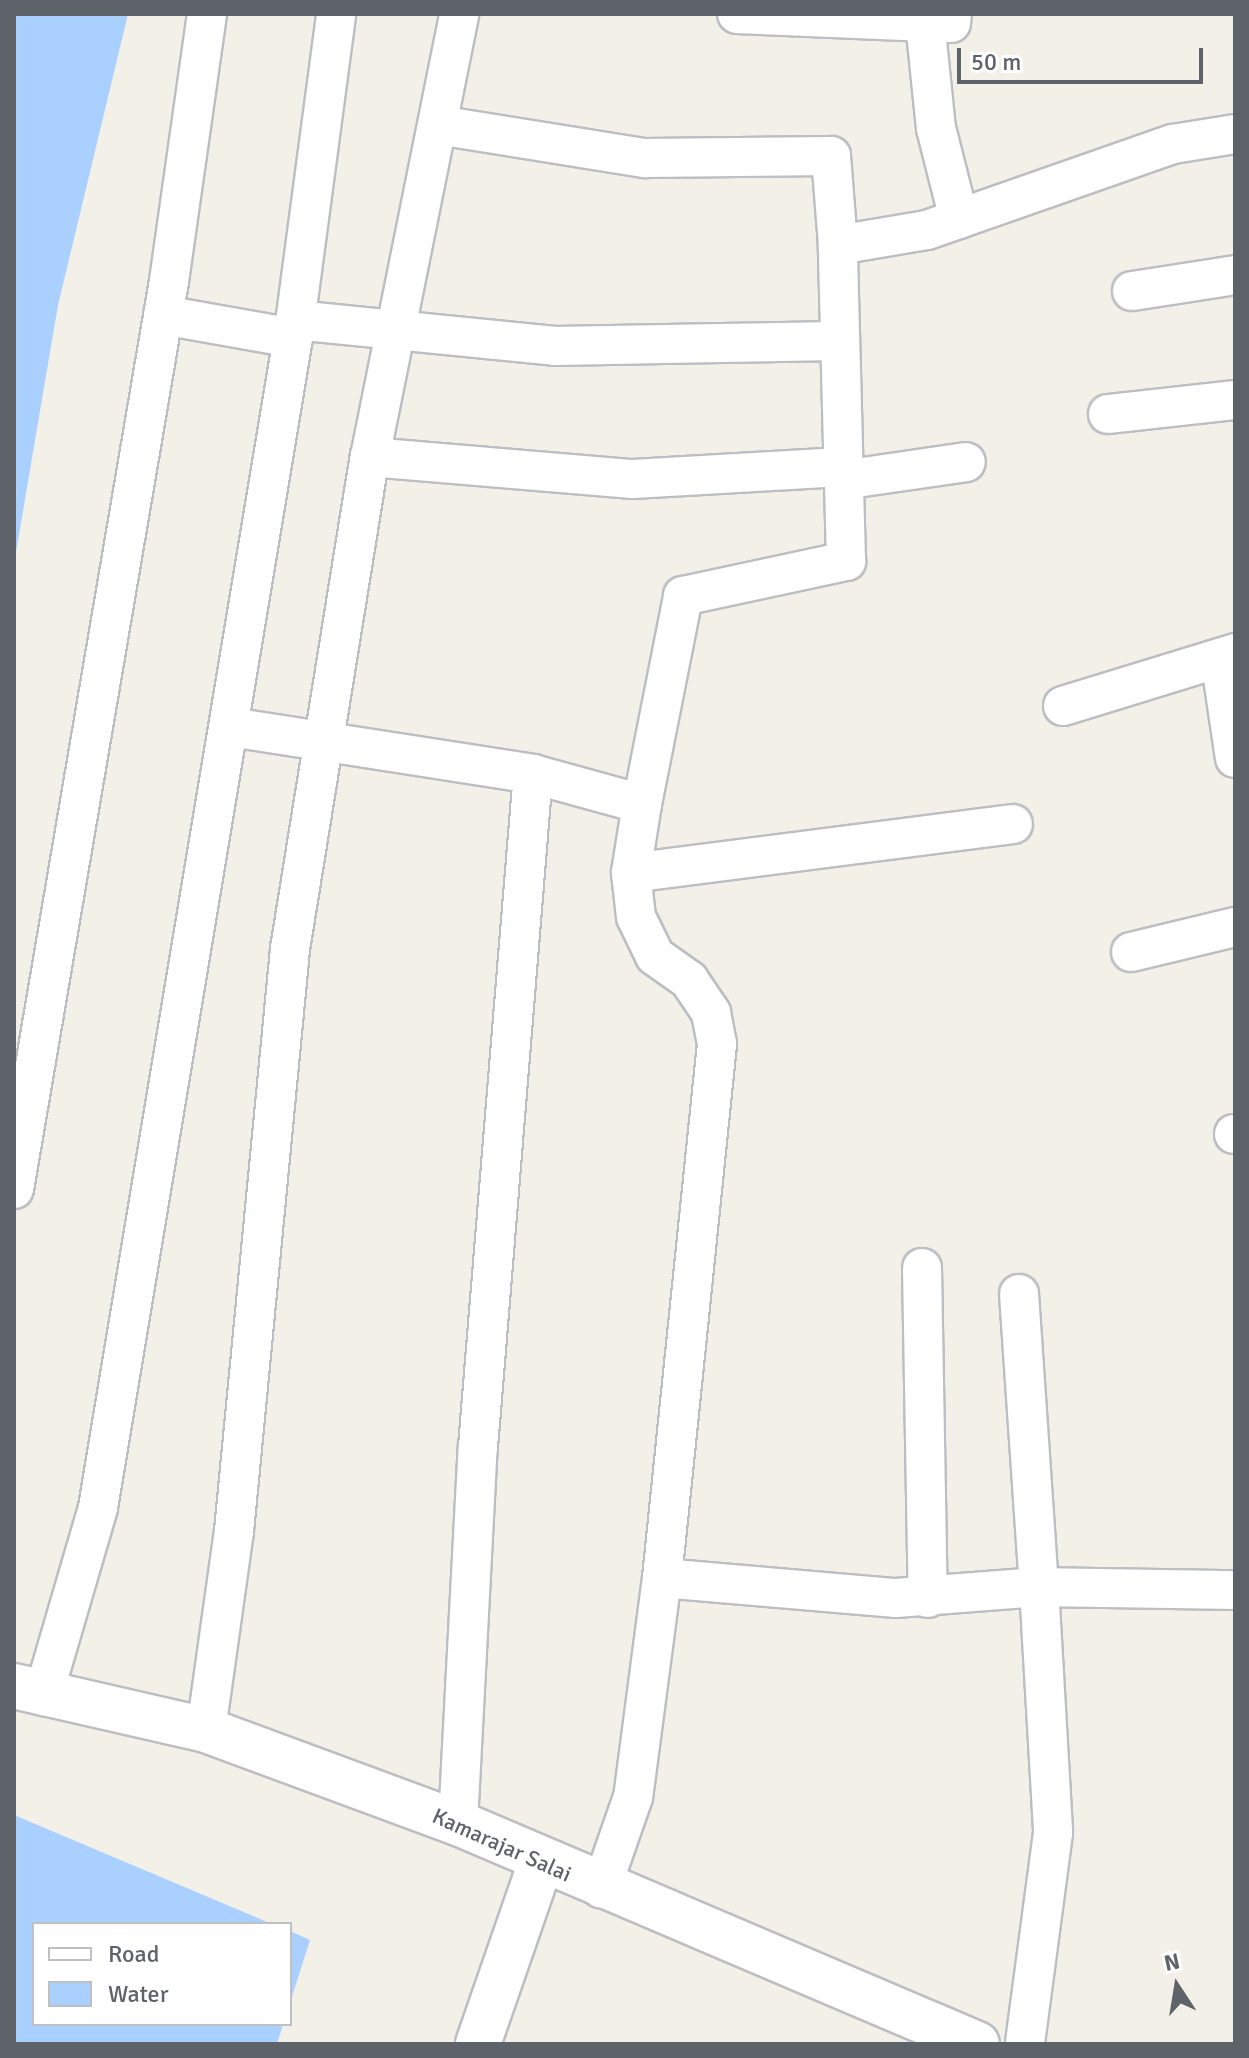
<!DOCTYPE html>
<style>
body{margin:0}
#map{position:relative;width:1249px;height:2058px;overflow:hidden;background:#f2f0e7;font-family:Signika,sans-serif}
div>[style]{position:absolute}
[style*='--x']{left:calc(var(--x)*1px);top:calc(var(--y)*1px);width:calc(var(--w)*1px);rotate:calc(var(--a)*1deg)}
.water>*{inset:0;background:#aad0ff}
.roads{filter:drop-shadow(2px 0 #bbbec3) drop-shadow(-2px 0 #bbbec3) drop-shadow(0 2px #bbbec3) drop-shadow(0 -2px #bbbec3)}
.street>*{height:38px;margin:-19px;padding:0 19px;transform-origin:19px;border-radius:19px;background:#fff}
.secondary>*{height:44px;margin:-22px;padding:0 22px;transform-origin:22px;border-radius:22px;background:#fff}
span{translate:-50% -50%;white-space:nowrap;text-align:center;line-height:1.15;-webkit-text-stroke:6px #fff;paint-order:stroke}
.street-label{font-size:22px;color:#5e6269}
.frame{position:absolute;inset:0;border:16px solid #5e6269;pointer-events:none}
.legend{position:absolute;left:32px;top:1922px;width:260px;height:104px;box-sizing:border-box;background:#fff;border:2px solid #bfc0c3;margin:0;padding:10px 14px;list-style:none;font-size:24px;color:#5e6269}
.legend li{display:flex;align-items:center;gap:16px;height:40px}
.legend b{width:40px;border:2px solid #bfc0c3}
.north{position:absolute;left:1137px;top:1946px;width:80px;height:80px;-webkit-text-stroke:6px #fff;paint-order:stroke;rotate:348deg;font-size:22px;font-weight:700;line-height:32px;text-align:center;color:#5e6269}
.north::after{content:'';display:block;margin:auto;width:28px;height:36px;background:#5e6269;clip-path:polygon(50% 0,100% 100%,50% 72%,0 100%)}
.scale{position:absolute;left:957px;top:48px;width:246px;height:36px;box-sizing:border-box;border:4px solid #5e6269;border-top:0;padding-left:10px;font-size:24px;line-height:28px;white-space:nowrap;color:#5e6269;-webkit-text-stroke:6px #fff;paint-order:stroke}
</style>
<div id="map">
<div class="water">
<div style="clip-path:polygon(14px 14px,128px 14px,58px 305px,14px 564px)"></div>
<div style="clip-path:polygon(14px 1815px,272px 1924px,34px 1924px,34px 2024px,283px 2024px,277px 2044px,14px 2044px)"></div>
<div style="clip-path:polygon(290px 1931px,310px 1940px,290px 2003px)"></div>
</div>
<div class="roads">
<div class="street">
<div style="--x:737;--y:14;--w:214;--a:2.4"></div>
<div style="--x:951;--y:23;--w:9;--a:-84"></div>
<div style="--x:925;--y:22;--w:107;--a:84.1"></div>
<div style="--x:936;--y:128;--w:94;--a:75.8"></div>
<div style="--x:438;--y:125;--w:210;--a:9.1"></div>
<div style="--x:645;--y:158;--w:186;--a:-0.6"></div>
<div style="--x:831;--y:156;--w:89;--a:85.5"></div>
<div style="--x:1132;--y:291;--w:104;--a:-8.8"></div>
<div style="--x:163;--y:315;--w:132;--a:10"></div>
<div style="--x:295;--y:320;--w:261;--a:5.7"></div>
<div style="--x:555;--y:346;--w:283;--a:-1"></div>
<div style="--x:1108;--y:414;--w:128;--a:-6.3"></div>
<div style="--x:370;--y:457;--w:264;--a:4.8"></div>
<div style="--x:633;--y:479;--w:209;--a:-3.3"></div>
<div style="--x:843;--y:480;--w:124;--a:-8.3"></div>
<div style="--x:1220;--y:658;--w:101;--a:81.5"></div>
<div style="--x:1063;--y:706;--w:180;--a:-17.1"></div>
<div style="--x:230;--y:727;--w:307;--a:8.8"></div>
<div style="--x:533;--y:774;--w:113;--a:15.4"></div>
<div style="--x:642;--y:804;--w:70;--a:99.1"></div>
<div style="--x:631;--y:873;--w:44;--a:83.5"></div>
<div style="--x:636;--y:917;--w:43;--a:64"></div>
<div style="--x:655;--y:956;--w:42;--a:35.2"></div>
<div style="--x:689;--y:980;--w:40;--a:56"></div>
<div style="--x:711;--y:1013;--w:32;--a:79"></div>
<div style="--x:717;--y:1044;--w:537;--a:95.88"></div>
<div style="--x:662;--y:1578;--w:221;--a:97.5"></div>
<div style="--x:633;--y:1797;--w:97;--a:109.2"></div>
<div style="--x:642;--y:804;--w:212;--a:-78.8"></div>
<div style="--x:683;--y:596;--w:167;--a:-12.1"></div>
<div style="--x:846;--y:561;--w:316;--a:-91.5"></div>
<div style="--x:838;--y:245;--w:90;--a:-9.6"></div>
<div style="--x:927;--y:230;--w:261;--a:-19.3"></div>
<div style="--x:1173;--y:144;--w:63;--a:-9.2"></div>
<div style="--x:631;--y:873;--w:385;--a:-7.3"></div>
<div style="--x:1131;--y:952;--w:107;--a:-13.5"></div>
<div style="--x:1234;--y:1134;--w:1;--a:0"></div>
<div style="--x:14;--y:1189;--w:921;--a:-80.31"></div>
<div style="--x:169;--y:281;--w:270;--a:-81.9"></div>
<div style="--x:922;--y:1268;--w:330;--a:89"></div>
<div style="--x:1019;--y:1294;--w:294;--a:86.1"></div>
<div style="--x:1039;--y:1587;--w:196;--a:0.9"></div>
<div style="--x:662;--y:1578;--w:235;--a:4.9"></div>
<div style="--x:896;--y:1598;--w:143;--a:-4.4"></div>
<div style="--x:1039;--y:1587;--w:246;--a:86.7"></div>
<div style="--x:1053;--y:1833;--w:213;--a:97.6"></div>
<div style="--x:43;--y:1696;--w:196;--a:-73.7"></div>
<div style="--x:98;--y:1508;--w:1186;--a:-80.54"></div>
<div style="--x:293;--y:338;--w:327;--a:-82.4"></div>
<div style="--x:206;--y:1730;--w:201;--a:-82"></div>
<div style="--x:234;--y:1531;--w:585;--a:-84.5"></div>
<div style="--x:290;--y:949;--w:498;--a:-80.8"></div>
<div style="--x:370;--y:457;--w:452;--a:-78.6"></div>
<div style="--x:458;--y:1823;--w:377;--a:-87"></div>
<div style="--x:478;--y:1447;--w:675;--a:-85.33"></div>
</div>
<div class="secondary">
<div style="--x:14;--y:1686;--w:197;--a:12.9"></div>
<div style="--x:206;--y:1730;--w:269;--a:20.3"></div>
<div style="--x:458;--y:1823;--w:564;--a:23.07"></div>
<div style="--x:478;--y:2044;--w:193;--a:-70.9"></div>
</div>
</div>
<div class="street-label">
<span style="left:502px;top:1845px;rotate:24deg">Kamarajar Salai</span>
</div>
<div class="frame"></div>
<ul class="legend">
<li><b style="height:10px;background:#fff"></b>Road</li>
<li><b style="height:22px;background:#aad0ff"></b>Water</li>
</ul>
<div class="north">N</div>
<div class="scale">50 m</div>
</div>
